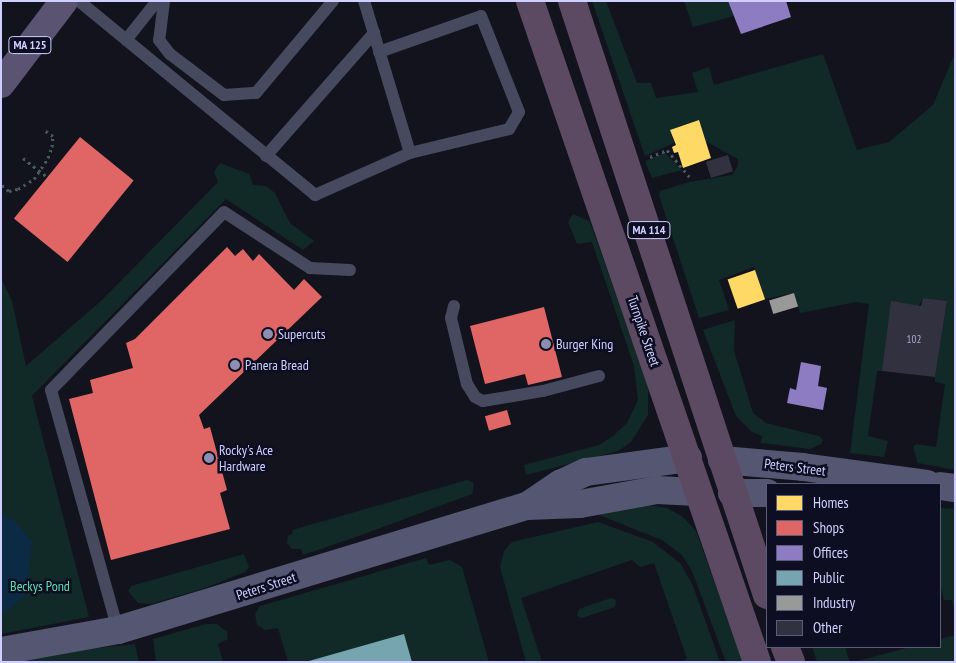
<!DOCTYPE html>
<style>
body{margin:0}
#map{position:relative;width:956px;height:663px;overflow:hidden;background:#13131e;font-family:"PT Sans Narrow",sans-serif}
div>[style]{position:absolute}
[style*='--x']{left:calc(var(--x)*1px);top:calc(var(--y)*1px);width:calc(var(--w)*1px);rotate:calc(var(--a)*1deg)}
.green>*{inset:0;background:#112927}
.water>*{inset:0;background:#0d2a44}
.homes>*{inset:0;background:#ffd966;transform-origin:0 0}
.shops>*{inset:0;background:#e06666;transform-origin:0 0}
.offices>*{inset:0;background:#8e7cc3}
.public>*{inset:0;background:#76a5af}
.industry>*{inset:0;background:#999;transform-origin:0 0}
.building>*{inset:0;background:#313140;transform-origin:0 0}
.path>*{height:3px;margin-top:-1.5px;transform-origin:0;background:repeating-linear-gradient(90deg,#485963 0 2.5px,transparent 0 6.5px)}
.lane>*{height:12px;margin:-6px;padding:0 6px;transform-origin:6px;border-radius:6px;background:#47495f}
.secondary>*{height:28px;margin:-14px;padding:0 14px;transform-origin:14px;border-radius:14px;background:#545672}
.primary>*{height:28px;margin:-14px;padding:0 14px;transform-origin:14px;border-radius:14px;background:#5a5371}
.highway>*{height:28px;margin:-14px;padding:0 14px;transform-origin:14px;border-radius:14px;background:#5b4a62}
.dots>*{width:14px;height:14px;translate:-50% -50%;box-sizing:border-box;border:2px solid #0e0e23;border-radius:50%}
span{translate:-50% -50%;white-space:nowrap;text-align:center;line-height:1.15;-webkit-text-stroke:5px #0e0e23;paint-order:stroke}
.number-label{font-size:11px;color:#a8a8cf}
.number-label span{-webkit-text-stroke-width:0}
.shield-label span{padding:1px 4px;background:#0e0e23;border:1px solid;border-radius:4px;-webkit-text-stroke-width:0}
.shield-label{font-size:12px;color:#cfd0ff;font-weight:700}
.street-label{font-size:14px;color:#cfd0ff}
.poi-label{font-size:14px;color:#cfd0ff}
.left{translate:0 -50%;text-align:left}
.park-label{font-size:14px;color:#5be0ad}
.frame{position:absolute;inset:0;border:2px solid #cfd0ff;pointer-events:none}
.legend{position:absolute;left:766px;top:483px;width:175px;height:165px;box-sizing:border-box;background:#0e0e23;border:1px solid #5b5c7b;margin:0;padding:6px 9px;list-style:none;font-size:15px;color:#cfd0ff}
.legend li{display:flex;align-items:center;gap:10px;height:25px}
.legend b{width:25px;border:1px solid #5b5c7b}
</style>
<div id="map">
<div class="green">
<div style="clip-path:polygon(592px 1px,606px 1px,637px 83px,651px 83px,656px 98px,698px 92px,692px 73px,709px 67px,714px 85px,823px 54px,857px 150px,889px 142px,933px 105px,955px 53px,955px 470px,918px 463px,913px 447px,916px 444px,936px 447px,945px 384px,935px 382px,935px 377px,947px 301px,923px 298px,882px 371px,877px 371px,868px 436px,888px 441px,884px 457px,850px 453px,869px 304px,856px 302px,800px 313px,794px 293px,765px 299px,754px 267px,719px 280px,729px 310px,699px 318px,659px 195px,660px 191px,689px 182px,732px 175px,738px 166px,738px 159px,705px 141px,698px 120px,670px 130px,674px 143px,645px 156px)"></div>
<div style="clip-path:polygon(684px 1px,728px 1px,734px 16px,693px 27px)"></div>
<div style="clip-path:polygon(665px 153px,682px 170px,652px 178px,645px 161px)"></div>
<div style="clip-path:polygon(220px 163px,249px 174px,253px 185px,266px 186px,275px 193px,290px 223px,314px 241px,303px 250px,226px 199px,32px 396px,89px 617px,1px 634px,1px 278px,12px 301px,26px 366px,101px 301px,218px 182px,214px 172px)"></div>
<div style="clip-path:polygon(573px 214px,589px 221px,593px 230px,648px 386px,648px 415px,631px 442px,618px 451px,526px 475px,524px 465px,599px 445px,613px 436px,627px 423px,638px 400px,634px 366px,592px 242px,577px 244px,568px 222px)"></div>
<div style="clip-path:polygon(735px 320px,734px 351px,753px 413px,766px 423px,819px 436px,823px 440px,821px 444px,810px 449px,761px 443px,762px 436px,752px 432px,736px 416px,703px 330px)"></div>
<div style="clip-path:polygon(467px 480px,474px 483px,472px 494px,353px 538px,303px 555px,301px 549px,292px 549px,287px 543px,288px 536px,293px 533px,292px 530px)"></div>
<div style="clip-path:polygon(640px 504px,667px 508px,683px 517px,696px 531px,743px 662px,726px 662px,692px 571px,682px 555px,662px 540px,599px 515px)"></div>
<div style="clip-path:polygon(940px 508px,955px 509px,955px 613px,952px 600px,944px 600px,940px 585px)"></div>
<div style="clip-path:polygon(598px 522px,653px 542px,681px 564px,693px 586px,720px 662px,680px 662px,687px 659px,654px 563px,640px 567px,632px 560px,521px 598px,542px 662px,526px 662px,500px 567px,504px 551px,512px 542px)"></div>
<div style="clip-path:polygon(244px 554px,249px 567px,245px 572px,205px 588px,151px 604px,138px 603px,128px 591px,131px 586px)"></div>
<div style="clip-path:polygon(426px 558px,429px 565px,450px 560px,462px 567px,489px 662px,412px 662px,404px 635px,307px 662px,288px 662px,278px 628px,265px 630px,257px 625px,255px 614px,260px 606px)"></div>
<div style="clip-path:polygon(611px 598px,616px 600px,615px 607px,582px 618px,577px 616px,579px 609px)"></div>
<div style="clip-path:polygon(206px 624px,217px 624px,227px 632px,228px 639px,218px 644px,223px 662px,156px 662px,153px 639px)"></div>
<div style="clip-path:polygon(955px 635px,955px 662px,854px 662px,910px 647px,940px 647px,940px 639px)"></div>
<div style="clip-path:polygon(135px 644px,139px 662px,1px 662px,1px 658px)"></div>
<div style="clip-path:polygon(812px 647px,845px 647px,850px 662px,817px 662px)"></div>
</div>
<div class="water">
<div style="clip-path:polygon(1px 514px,16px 522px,32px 541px,27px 593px,7px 612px,1px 612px)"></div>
</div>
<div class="homes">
<div style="clip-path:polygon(699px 120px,711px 158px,683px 168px,678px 152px,674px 153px,672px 147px,676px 145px,670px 130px)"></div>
<div style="left:755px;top:270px;width:31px;height:29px;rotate:71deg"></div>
</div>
<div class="shops">
<div style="left:80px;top:137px;width:69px;height:105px;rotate:39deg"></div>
<div style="clip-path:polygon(227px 247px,235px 256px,243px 249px,253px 261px,259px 254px,294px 290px,304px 279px,322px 297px,199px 415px,204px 429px,210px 427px,227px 490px,220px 493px,230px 529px,111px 560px,69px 399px,93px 393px,90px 380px,133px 368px,126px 343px,135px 339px)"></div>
<div style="clip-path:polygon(544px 307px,562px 377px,528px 385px,525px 374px,485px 384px,470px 326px)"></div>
<div style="left:507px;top:410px;width:15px;height:23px;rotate:74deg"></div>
</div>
<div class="offices">
<div style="clip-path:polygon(728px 1px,786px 1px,791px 17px,741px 34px)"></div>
<div style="clip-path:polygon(801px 362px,821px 366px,818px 386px,827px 388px,823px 410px,787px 403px,790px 388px,796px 390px)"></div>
</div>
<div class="public">
<div style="clip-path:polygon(404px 634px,412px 662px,309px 662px,309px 661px)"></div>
</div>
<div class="industry">
<div style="left:794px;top:293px;width:14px;height:26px;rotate:73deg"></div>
</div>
<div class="building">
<div style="left:728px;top:155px;width:17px;height:23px;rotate:73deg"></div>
<div style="clip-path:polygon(923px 298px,947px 301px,935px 377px,882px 371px,891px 301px,921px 306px)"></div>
</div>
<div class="path">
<div style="--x:650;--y:157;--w:18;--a:-22"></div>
<div style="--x:667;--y:150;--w:35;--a:50"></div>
<div style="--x:23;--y:158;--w:31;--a:38"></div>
<div style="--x:2;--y:185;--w:9;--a:41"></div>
<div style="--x:9;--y:191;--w:9;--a:-13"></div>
<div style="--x:18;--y:189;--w:19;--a:-32"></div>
<div style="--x:34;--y:179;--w:25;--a:-56"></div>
<div style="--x:48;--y:158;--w:12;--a:-70"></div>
<div style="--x:52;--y:147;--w:11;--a:-85"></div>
<div style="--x:53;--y:136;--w:11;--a:-146"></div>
</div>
<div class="lane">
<div style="--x:79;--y:1;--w:306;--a:39.4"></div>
<div style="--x:315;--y:195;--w:104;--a:-23.9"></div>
<div style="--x:410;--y:153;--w:159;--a:-106.8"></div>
<div style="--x:164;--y:1;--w:39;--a:97"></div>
<div style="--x:159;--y:40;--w:18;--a:52"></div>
<div style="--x:170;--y:54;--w:68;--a:37.2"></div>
<div style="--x:224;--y:95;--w:32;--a:-4"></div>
<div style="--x:256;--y:93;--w:120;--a:-50.1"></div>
<div style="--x:126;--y:40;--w:50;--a:-51.5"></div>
<div style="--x:379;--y:52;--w:108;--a:-19.4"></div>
<div style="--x:481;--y:16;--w:103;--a:68.4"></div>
<div style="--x:519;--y:112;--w:20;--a:120"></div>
<div style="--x:509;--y:129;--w:102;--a:166.4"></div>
<div style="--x:266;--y:156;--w:164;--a:-48.7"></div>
<div style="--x:454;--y:306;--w:12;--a:104"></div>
<div style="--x:451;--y:318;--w:68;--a:76.4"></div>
<div style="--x:467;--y:384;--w:15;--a:58"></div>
<div style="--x:475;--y:397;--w:9;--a:27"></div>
<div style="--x:483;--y:401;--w:61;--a:-9.5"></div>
<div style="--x:543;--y:391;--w:58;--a:-15"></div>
<div style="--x:118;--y:630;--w:249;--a:-105.6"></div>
<div style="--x:51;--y:390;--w:248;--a:-45.8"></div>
<div style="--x:224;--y:212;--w:103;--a:33.1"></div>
<div style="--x:310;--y:268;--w:40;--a:2.9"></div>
</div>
<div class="secondary">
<div style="--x:722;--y:460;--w:81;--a:4.9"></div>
<div style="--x:803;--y:467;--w:125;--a:7.8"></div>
<div style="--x:940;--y:486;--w:15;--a:8"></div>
<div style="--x:732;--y:493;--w:35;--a:0"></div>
<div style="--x:527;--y:506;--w:40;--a:-34"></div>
<div style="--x:560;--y:484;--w:29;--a:-25"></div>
<div style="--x:586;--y:472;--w:103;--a:-7.8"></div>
<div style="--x:1;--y:651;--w:119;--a:-10.2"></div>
<div style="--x:118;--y:630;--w:427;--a:-16.9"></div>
<div style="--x:527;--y:506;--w:53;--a:-2.2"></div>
<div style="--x:580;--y:504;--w:78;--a:-10.3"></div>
<div style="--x:657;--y:490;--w:40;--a:2.9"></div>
</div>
<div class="primary">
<div style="--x:1;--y:84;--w:104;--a:-52.8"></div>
</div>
<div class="highway">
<div style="--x:530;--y:1;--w:699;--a:71.05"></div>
<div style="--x:572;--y:1;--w:625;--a:71.83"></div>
<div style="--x:785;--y:647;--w:16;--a:68"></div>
</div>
<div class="dots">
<div style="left:268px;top:334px;background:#8d8eb0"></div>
<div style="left:546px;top:344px;background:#8d8eb0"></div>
<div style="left:235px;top:365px;background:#8d8eb0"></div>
<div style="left:209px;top:458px;background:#8d8eb0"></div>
</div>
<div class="number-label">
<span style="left:914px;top:339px">102</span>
</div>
<div class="shield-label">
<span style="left:30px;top:45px">MA 125</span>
<span style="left:649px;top:230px">MA 114</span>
</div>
<div class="street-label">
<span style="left:644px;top:331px;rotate:71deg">Turnpike Street</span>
<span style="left:795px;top:467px;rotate:7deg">Peters Street</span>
<span style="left:266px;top:586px;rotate:-18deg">Peters Street</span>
</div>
<div class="poi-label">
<span class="left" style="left:278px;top:334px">Supercuts</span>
<span class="left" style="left:556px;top:344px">Burger King</span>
<span class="left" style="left:245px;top:365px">Panera Bread</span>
<span class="left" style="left:219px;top:458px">Rocky's Ace<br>Hardware</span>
</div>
<div class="park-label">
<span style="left:40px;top:586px">Beckys Pond</span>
</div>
<div class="frame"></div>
<ul class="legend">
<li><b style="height:14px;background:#ffd966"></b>Homes</li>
<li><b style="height:14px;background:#e06666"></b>Shops</li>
<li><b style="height:14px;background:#8e7cc3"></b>Offices</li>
<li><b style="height:14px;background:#76a5af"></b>Public</li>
<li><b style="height:14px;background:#999"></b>Industry</li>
<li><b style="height:14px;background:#313140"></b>Other</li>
</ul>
</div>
